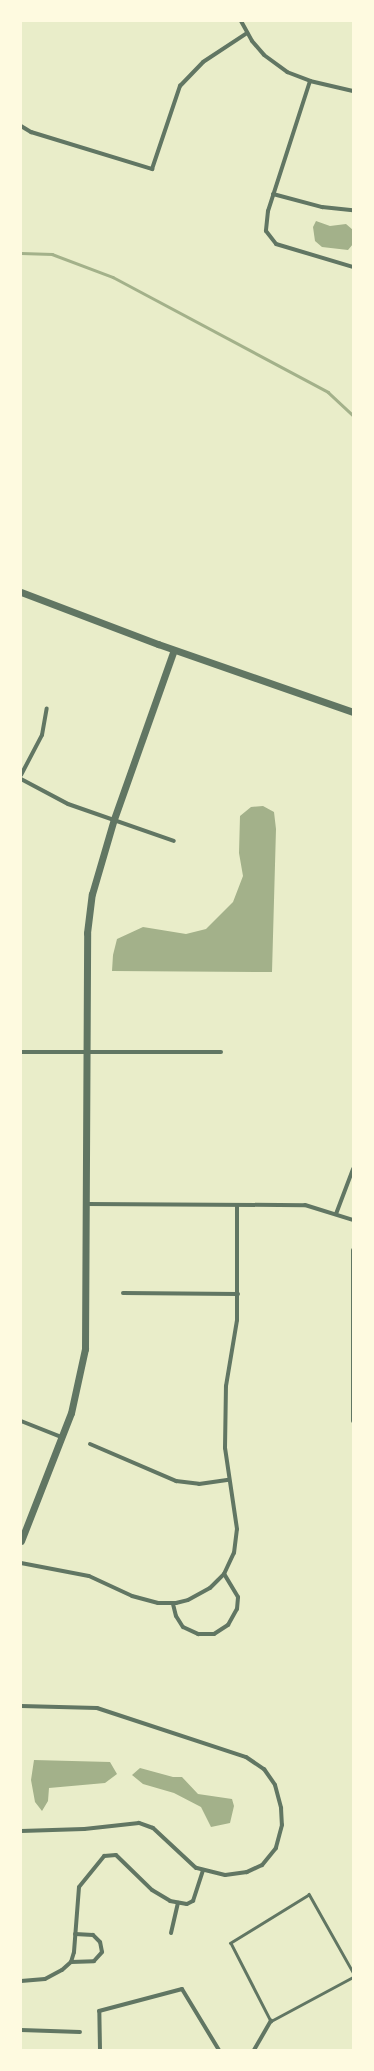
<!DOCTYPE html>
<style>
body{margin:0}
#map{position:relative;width:374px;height:2071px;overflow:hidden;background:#e9edc9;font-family:"DejaVu Sans",sans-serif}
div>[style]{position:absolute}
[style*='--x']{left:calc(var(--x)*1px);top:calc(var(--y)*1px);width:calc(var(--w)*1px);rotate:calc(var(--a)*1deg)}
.water>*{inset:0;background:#a3b18a}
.stream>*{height:2.5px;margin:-1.25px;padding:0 1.25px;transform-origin:1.25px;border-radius:1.25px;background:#a3b18a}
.service>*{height:2.5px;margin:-1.25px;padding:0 1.25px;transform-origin:1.25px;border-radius:1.25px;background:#617663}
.minor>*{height:4px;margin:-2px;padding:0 2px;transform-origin:2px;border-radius:2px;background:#617663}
.tertiary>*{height:7px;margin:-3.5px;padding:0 3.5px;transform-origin:3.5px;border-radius:3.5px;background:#617663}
span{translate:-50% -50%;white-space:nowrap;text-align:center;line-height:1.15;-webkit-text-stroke:3px #fefae0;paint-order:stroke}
.frame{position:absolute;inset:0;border:22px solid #fefae0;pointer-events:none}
</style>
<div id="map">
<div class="water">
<div style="clip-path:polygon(316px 221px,330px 226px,346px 224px,353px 230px,353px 244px,348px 250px,322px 247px,315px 241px,313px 227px)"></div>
<div style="clip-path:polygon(263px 806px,274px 812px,276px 829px,272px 972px,112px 971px,113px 955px,117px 939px,143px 927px,186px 934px,206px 929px,233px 902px,243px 876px,239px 853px,240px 816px,251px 807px)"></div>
<div style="clip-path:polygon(34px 1760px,110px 1762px,117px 1774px,105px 1783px,49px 1788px,48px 1801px,42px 1811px,35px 1802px,31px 1780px)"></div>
<div style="clip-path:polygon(140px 1768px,173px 1777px,182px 1777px,198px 1794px,232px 1799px,234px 1806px,230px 1823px,211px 1827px,201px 1807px,174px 1793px,143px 1784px,132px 1775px)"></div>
</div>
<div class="stream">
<div style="--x:21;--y:253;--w:31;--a:2"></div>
<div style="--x:52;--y:254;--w:65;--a:20.7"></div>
<div style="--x:113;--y:277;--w:244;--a:28.1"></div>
<div style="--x:328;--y:392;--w:34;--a:43"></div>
</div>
<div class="service">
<div style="--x:353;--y:1973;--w:90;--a:-119.4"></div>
<div style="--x:309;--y:1895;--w:92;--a:148.4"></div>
<div style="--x:231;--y:1943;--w:88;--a:62.9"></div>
<div style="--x:271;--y:2021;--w:93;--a:-28.2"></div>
</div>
<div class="minor">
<div style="--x:241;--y:21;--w:23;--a:61"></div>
<div style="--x:252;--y:41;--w:18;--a:49"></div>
<div style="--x:264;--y:55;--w:29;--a:36"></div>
<div style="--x:287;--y:72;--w:25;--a:21"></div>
<div style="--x:310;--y:81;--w:44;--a:13.1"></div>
<div style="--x:310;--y:81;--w:137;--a:107.9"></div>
<div style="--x:268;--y:211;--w:20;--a:96"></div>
<div style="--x:266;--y:231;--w:16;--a:52"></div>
<div style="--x:276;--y:244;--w:80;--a:16.6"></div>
<div style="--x:21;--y:126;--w:12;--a:31"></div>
<div style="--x:31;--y:132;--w:127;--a:17"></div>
<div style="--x:152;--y:169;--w:88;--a:-71.4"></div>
<div style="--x:180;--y:86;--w:33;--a:-46"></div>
<div style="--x:203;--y:62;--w:53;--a:-33.4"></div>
<div style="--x:273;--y:194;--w:51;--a:14.9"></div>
<div style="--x:322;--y:207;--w:31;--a:6"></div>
<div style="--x:21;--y:775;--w:45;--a:-62.3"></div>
<div style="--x:42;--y:735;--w:27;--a:-80"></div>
<div style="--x:21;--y:779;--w:53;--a:28"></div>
<div style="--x:68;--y:804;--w:112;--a:19.2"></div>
<div style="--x:21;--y:1052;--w:200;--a:0"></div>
<div style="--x:87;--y:1204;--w:218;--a:0.3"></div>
<div style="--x:305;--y:1205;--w:50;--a:17.4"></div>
<div style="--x:336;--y:1214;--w:48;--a:-69.3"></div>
<div style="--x:353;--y:1250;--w:171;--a:90"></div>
<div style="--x:123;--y:1293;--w:115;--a:0.5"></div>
<div style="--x:21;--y:1421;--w:43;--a:21.8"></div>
<div style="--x:90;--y:1444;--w:94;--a:23.3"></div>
<div style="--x:176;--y:1481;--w:23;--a:7"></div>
<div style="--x:199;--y:1484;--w:30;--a:-8"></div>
<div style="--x:21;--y:1563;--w:69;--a:10.8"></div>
<div style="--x:89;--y:1576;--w:47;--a:24.9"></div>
<div style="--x:132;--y:1596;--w:27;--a:15"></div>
<div style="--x:158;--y:1603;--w:18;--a:0"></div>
<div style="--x:176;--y:1603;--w:12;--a:-14"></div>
<div style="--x:188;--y:1600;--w:25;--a:-29"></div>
<div style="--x:210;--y:1588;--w:20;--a:-45"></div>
<div style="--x:224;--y:1574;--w:23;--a:-65"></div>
<div style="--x:234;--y:1553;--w:24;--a:-83"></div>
<div style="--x:237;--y:1529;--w:82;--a:-98.4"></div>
<div style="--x:225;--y:1448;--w:62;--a:-89.1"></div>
<div style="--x:226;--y:1386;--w:67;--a:-80.5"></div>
<div style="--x:237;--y:1320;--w:115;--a:-90"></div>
<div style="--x:173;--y:1604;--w:12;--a:76"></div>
<div style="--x:176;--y:1616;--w:13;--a:58"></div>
<div style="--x:183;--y:1627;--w:17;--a:25"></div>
<div style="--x:198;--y:1634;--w:16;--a:0"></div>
<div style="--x:214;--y:1634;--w:17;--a:-33"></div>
<div style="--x:228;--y:1625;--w:18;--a:-61"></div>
<div style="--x:237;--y:1609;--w:12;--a:-85"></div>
<div style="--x:238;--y:1597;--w:27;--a:-121"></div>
<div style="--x:21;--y:1706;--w:76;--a:1.5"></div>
<div style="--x:97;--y:1708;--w:157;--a:18.2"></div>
<div style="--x:246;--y:1757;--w:22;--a:34"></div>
<div style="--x:264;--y:1769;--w:19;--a:55"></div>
<div style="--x:275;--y:1785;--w:24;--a:75"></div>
<div style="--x:281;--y:1808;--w:17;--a:87"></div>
<div style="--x:282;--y:1825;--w:24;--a:105"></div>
<div style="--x:276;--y:1848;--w:22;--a:129"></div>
<div style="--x:262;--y:1865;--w:17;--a:155"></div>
<div style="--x:247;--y:1872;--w:22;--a:172"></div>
<div style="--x:225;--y:1875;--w:30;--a:-166"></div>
<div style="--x:196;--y:1868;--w:59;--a:-137.1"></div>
<div style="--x:153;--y:1828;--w:15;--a:-160"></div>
<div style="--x:139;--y:1823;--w:55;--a:173.8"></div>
<div style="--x:84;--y:1829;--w:63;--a:178.2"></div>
<div style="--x:171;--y:1933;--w:31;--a:-77"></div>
<div style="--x:71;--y:1962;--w:23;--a:-2"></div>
<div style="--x:94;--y:1961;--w:12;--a:-48"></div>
<div style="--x:102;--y:1952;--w:10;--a:-101"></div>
<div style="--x:100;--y:1942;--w:10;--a:-135"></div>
<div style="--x:93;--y:1935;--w:18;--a:-177"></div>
<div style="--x:21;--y:1981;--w:24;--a:-5"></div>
<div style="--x:45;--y:1979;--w:19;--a:-28"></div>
<div style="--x:62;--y:1970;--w:12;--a:-42"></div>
<div style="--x:71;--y:1962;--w:10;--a:-73"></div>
<div style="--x:74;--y:1952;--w:65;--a:-85.6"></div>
<div style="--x:79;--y:1887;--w:40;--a:-51"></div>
<div style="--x:104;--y:1856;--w:12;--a:-5"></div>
<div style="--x:116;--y:1855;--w:50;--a:44.2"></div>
<div style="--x:152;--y:1890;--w:21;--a:31"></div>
<div style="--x:170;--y:1901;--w:17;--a:10"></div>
<div style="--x:187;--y:1904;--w:7;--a:-27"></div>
<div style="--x:193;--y:1901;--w:32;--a:-72"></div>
<div style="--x:21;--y:2030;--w:59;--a:1.9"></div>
<div style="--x:100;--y:2050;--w:39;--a:-91"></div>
<div style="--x:99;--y:2011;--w:86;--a:-14.8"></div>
<div style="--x:182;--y:1989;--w:71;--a:58.8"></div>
<div style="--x:254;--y:2050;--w:34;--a:-60"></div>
</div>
<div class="tertiary">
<div style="--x:21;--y:592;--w:147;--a:20.8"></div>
<div style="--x:158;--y:644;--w:207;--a:19.2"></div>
<div style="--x:21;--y:1541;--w:137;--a:-68.7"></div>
<div style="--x:71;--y:1413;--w:66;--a:-77.7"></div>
<div style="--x:85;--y:1349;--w:416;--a:-89.7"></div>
<div style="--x:87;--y:933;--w:39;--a:-83"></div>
<div style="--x:92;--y:894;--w:78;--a:-73.7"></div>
<div style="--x:114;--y:819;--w:179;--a:-70.5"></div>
</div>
<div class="frame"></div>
</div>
